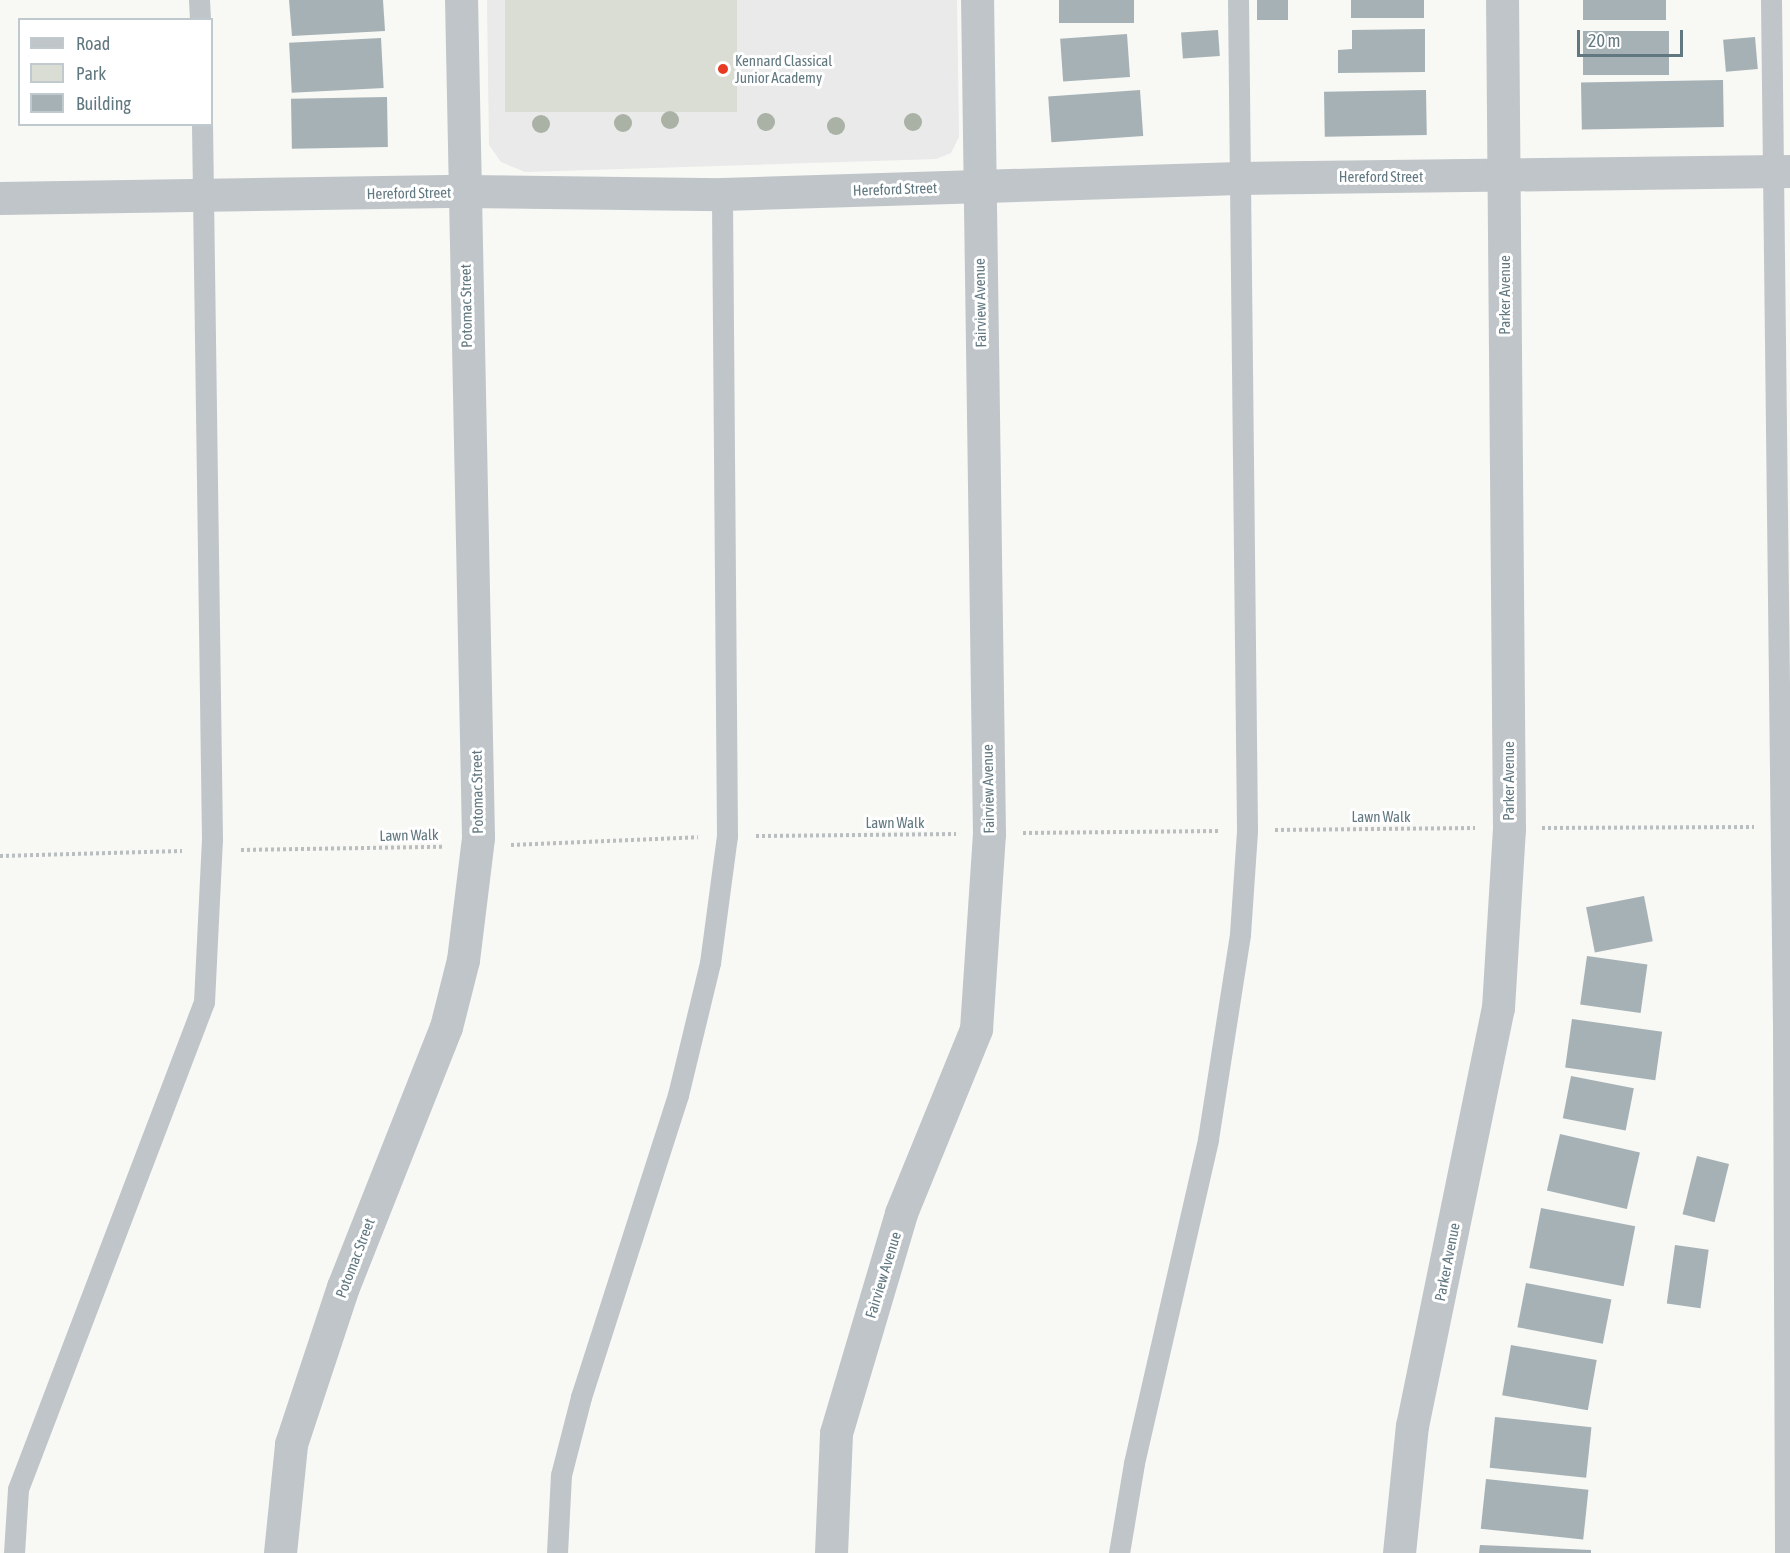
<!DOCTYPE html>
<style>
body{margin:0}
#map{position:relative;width:1790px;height:1553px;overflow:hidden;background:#f8f8f5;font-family:"Asap Condensed",sans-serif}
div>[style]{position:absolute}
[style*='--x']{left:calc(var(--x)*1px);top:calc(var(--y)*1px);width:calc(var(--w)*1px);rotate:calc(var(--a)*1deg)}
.built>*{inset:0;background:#e9eae9}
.green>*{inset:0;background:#d9ddd4;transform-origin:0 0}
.building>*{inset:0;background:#a5b1b5;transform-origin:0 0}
.path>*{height:4px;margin-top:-2px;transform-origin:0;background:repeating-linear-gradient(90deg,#b9bec0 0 3px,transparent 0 6px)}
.service>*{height:21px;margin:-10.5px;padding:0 10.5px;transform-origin:10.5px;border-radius:10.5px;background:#bfc5c8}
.minor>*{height:33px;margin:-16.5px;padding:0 16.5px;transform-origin:16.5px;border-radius:16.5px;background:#bfc5c8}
.trees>*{width:18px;height:18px;margin:-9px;border-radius:50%;background:#a9b2a4}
.dots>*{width:16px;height:16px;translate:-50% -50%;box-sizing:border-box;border:3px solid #fff;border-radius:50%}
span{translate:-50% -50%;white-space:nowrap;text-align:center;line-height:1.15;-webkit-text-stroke:6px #fff;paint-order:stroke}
.poi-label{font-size:15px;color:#627881}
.left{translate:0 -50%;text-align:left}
.street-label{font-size:15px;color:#627881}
.legend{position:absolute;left:18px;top:18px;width:195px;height:108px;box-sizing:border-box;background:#fff;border:2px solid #c0c9cd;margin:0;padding:8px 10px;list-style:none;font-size:18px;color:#627881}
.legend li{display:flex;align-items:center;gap:12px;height:30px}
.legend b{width:30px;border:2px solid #c0c9cd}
.scale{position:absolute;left:1577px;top:30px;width:106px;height:27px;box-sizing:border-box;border:3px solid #627881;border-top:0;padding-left:8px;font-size:18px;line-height:21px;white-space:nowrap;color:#627881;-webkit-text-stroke:4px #fff;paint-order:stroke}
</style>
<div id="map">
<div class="built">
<div style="clip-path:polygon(487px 0,957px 0,959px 137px,951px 153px,936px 159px,525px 172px,501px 162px,489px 145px)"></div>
</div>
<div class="green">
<div style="left:505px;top:0;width:232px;height:112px"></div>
</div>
<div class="building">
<div style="clip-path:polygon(289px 0,383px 0,385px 31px,292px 36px)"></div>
<div style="left:1059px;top:0;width:75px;height:23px"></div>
<div style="left:1257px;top:0;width:31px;height:20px"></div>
<div style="left:1351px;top:0;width:73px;height:18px"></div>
<div style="left:1583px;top:0;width:83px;height:20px"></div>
<div style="clip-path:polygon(1425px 29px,1425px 72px,1338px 73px,1338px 50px,1352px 49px,1352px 30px)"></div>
<div style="left:1218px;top:30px;width:26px;height:37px;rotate:86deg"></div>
<div style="left:1583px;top:31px;width:86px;height:44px"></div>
<div style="left:1127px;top:34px;width:43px;height:67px;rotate:86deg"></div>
<div style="left:1755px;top:37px;width:32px;height:32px;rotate:85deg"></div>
<div style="left:381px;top:38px;width:50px;height:92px;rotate:87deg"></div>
<div style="left:1723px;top:80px;width:47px;height:142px;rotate:89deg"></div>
<div style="left:1140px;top:90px;width:46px;height:92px;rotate:86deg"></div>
<div style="left:1426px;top:90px;width:45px;height:102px;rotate:89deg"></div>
<div style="left:387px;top:97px;width:50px;height:96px;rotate:89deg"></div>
<div style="left:1644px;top:896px;width:46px;height:59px;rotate:79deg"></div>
<div style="left:1587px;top:956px;width:61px;height:49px;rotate:8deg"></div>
<div style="left:1572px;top:1019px;width:91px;height:49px;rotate:8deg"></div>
<div style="left:1571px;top:1076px;width:64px;height:43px;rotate:11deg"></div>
<div style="left:1560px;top:1134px;width:82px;height:58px;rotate:13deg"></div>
<div style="left:1697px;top:1156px;width:33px;height:60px;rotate:14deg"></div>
<div style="left:1541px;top:1208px;width:96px;height:61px;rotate:11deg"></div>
<div style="left:1675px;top:1245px;width:34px;height:59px;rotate:8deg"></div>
<div style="left:1526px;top:1283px;width:87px;height:45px;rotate:11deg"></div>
<div style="left:1511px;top:1345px;width:87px;height:51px;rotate:10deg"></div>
<div style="left:1495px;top:1417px;width:97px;height:51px;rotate:6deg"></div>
<div style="left:1486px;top:1479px;width:103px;height:50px;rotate:6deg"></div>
<div style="clip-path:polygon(1480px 1545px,1591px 1550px,1591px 1553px,1479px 1553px)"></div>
</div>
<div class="path">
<div style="--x:1542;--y:828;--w:212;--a:-0.3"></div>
<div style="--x:1275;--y:830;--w:200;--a:-0.6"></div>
<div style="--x:1023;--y:833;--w:197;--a:-0.6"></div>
<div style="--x:756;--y:836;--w:200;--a:-0.6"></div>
<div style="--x:511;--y:845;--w:187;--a:-2.4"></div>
<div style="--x:241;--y:850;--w:202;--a:-0.9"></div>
<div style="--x:0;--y:856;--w:182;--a:-1.6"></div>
</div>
<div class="service">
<div style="--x:199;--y:0;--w:20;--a:87"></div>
<div style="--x:1771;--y:0;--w:1023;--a:89.33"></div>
<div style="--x:1783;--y:1023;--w:530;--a:89.78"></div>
<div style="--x:14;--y:1553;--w:64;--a:-86.4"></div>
<div style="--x:18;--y:1489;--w:521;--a:-69.1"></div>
<div style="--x:204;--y:1002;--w:162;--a:-87.2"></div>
<div style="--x:212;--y:840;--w:716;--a:-90.8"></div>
<div style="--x:557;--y:1553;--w:78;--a:-87.1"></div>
<div style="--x:561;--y:1475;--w:81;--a:-75.6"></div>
<div style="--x:581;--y:1397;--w:317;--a:-72.2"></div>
<div style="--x:678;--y:1095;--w:136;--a:-76.4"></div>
<div style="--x:710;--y:963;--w:128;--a:-82.4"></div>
<div style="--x:727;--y:836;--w:642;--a:-90.45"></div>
<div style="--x:1119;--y:1553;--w:91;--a:-80.5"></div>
<div style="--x:1134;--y:1463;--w:332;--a:-77.1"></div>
<div style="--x:1208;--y:1139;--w:207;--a:-81.1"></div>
<div style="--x:1240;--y:934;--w:104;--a:-86.1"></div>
<div style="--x:1247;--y:830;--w:830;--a:-90.62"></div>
</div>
<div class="minor">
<div style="--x:0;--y:198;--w:463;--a:-0.9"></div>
<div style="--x:463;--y:191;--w:259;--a:0.7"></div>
<div style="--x:722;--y:194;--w:517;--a:-1.77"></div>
<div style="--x:1239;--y:178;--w:551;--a:-0.73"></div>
<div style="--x:280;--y:1553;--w:110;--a:-84.2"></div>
<div style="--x:291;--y:1444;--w:165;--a:-71.7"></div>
<div style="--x:343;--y:1287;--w:280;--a:-68.4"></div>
<div style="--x:446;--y:1027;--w:69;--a:-75.8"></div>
<div style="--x:463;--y:960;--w:124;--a:-83"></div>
<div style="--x:478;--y:837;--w:837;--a:-91.16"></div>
<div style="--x:831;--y:1553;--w:120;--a:-87.6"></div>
<div style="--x:836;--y:1433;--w:229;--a:-73.5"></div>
<div style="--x:901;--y:1213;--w:199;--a:-67.8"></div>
<div style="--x:976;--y:1029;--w:195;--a:-86.2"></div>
<div style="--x:989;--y:834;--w:834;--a:-90.82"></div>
<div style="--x:1399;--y:1553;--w:128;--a:-84.2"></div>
<div style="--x:1412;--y:1426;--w:427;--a:-78.4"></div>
<div style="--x:1498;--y:1008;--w:179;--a:-86.5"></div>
<div style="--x:1509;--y:829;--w:829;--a:-90.48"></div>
</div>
<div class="trees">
<div style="left:670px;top:120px"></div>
<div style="left:766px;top:122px"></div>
<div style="left:913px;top:122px"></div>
<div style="left:623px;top:123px"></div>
<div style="left:541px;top:124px"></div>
<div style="left:836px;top:126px"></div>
</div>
<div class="dots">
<div style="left:723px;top:69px;background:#e73b26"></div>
</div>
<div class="poi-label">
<span class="left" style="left:735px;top:69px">Kennard Classical<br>Junior Academy</span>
</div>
<div class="street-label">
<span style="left:1381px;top:177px">Hereford Street</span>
<span style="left:895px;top:189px;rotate:-2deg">Hereford Street</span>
<span style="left:409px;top:193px;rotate:-1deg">Hereford Street</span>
<span style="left:1505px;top:295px;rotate:-90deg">Parker Avenue</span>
<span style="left:980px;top:303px;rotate:-91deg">Fairview Avenue</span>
<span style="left:466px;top:306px;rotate:-91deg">Potomac Street</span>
<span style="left:1509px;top:781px;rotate:-90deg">Parker Avenue</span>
<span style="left:988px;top:789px;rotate:-91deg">Fairview Avenue</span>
<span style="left:477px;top:792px;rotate:-91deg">Potomac Street</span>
<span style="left:1381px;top:817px">Lawn Walk</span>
<span style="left:895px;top:823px">Lawn Walk</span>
<span style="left:409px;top:835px;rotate:-1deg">Lawn Walk</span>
<span style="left:355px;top:1258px;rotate:-69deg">Potomac Street</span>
<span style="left:1447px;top:1262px;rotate:-79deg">Parker Avenue</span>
<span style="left:883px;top:1275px;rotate:-73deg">Fairview Avenue</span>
</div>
<ul class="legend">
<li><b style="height:8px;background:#bfc5c8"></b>Road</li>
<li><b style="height:16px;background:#d9ddd4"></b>Park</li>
<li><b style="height:16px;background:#a5b1b5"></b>Building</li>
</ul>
<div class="scale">20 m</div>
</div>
